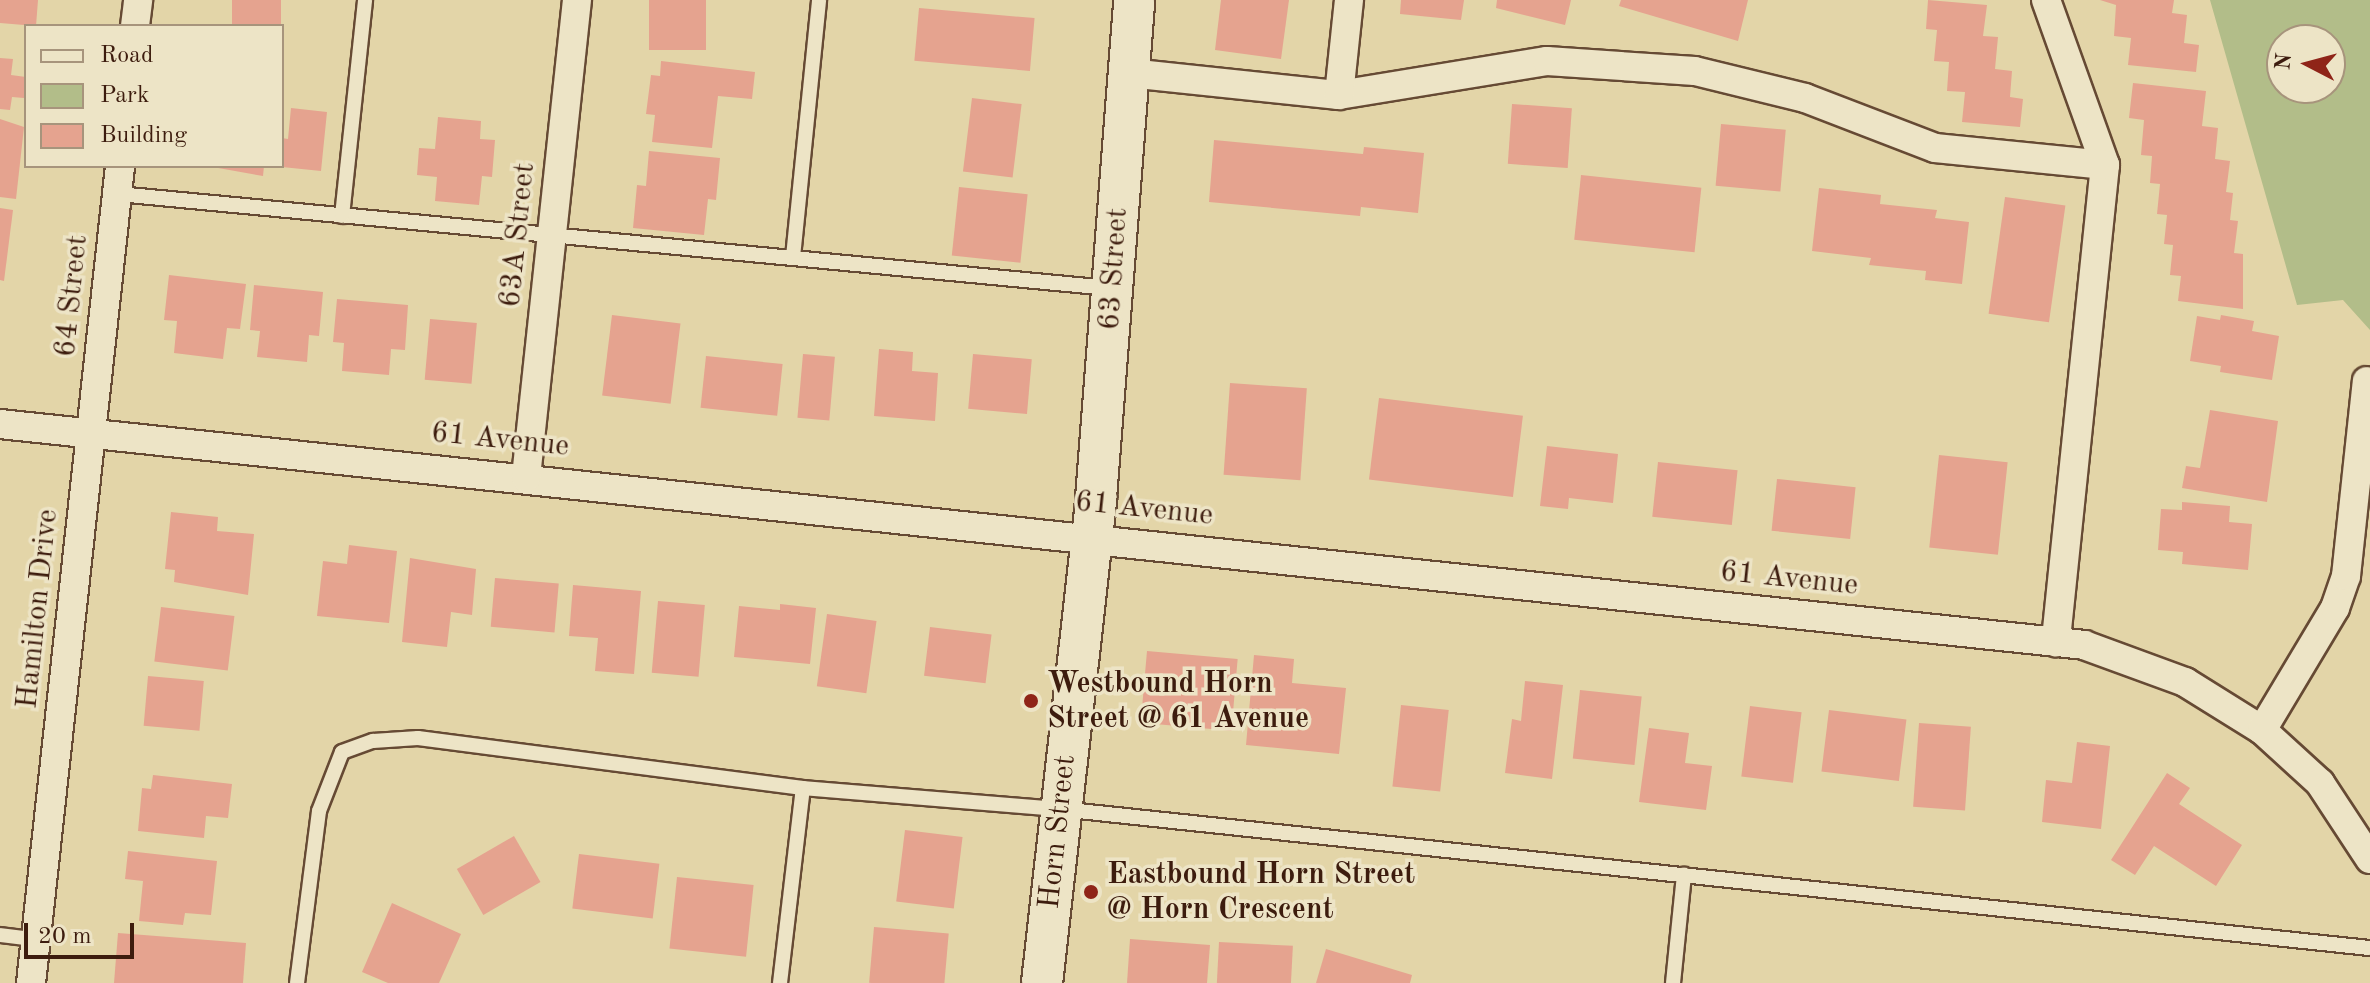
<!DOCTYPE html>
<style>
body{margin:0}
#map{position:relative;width:2370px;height:983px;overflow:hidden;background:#e3d5a8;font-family:"Old Standard TT",serif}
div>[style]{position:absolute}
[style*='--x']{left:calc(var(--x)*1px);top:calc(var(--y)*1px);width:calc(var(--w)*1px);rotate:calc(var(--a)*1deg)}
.green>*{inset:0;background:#b2bd89}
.building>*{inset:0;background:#e5a38f;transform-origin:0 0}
.roads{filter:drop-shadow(2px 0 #664a34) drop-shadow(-2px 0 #664a34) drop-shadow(0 2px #664a34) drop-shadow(0 -2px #664a34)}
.lane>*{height:14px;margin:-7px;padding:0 7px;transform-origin:7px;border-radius:7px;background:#ede4c6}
.street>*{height:28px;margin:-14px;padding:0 14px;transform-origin:14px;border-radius:14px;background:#ede4c6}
.secondary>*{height:40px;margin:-20px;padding:0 20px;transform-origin:20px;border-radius:20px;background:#ede4c6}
.dots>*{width:22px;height:22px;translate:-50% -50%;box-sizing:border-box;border:4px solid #ede4c6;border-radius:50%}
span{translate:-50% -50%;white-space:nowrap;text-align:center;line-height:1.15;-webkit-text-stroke:7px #ede4c6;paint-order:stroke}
.street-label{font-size:30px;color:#3d1c0e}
.poi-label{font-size:30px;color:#3d1c0e;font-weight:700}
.left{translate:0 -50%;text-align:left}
.legend{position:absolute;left:24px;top:24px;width:260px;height:144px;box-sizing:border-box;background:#ede4c6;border:2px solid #a7947c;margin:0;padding:10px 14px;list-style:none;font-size:24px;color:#3d1c0e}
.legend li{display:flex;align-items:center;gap:16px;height:40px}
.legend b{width:40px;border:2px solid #a7947c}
.north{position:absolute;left:2266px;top:24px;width:80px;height:80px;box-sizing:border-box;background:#ede4c6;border:2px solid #a7947c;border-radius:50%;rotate:276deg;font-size:22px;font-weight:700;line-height:32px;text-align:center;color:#3d1c0e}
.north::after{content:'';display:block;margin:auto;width:28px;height:36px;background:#8f2418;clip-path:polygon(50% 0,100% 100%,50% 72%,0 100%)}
.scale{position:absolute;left:24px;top:923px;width:110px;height:36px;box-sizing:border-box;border:4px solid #3d1c0e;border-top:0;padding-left:10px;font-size:24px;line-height:28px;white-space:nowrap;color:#3d1c0e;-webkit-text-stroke:6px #ede4c6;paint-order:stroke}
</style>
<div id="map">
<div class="green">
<div style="clip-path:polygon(evenodd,2210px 0,2370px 0,2370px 330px,2343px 300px,2297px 305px,2210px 0,2282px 40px,2330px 40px,2330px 88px,2282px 88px,2282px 40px)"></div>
</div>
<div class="building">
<div style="clip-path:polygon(0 0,38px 0,36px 26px,0 23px)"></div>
<div style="left:232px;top:0;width:49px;height:26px"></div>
<div style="left:649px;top:0;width:57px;height:50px"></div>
<div style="clip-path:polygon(1221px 0,1289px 0,1281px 59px,1215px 50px)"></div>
<div style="clip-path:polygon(1401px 0,1464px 0,1461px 20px,1400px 14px)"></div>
<div style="clip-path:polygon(1497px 0,1571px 0,1565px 25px,1496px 8px)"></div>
<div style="clip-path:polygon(1621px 0,1748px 0,1738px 41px,1619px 6px)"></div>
<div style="clip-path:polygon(1928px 0,1987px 5px,1983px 36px,1998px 37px,1995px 69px,2012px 71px,2010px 97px,2023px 99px,2020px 127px,1962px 122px,1965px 92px,1947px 91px,1949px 62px,1934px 61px,1937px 30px,1926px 29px)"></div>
<div style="clip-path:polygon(2100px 0,2174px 0,2172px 13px,2187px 15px,2184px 43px,2199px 45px,2196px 72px,2128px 65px,2131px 38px,2114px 36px,2116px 5px)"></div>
<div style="left:919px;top:8px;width:116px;height:53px;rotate:5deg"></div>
<div style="clip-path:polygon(0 58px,13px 59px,11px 75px,26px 77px,24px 98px,12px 97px,10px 110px,0 109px)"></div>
<div style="clip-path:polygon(661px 61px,755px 72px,752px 99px,718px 96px,712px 148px,652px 142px,655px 115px,646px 114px,651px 75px,660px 76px)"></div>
<div style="clip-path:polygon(2133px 83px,2206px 91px,2202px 126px,2218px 128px,2215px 159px,2230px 161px,2226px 192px,2233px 193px,2230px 220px,2238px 221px,2234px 253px,2243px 254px,2243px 309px,2178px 301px,2181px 276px,2170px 275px,2173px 245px,2164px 244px,2167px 215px,2157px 214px,2160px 184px,2150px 183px,2152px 156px,2141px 155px,2144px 120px,2129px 118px)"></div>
<div style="left:972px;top:98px;width:50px;height:74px;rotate:7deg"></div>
<div style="left:1512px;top:104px;width:60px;height:60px;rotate:4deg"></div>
<div style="clip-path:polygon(291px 108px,327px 112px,321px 171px,282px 167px,282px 138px,288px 139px)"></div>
<div style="clip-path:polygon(438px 117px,481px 121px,480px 139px,495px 140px,492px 177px,482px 176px,479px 205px,435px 201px,437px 177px,417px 175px,419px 148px,435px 149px)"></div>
<div style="clip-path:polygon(0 119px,24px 127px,16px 199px,0 197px)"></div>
<div style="left:1721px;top:124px;width:65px;height:62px;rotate:5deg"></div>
<div style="clip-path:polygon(1214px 140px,1363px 154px,1364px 147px,1424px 153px,1418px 213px,1361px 207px,1360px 216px,1209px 202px)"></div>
<div style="clip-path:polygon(649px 151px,720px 158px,716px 200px,708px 199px,704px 235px,633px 228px,637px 185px,646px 186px)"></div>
<div style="clip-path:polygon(207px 166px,264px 166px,263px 176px)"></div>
<div style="left:1581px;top:175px;width:121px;height:65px;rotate:6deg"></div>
<div style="left:959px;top:187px;width:69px;height:69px;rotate:6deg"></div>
<div style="clip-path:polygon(1819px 188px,1881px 195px,1880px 204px,1937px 210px,1935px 218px,1969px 222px,1962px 284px,1925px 280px,1926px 271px,1869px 265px,1871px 258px,1812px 251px)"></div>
<div style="left:2005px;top:197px;width:61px;height:118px;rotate:8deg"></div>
<div style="clip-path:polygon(0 208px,13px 210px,4px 281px,0 280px)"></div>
<div style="clip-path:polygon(169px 275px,246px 284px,240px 329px,227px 328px,223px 359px,174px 353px,177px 321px,164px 320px)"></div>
<div style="clip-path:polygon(254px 285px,323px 292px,319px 336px,309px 335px,307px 362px,257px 357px,260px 331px,250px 330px)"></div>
<div style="clip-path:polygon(337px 299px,408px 305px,405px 350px,391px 349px,389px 375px,342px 371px,344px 343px,333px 342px)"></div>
<div style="left:612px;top:315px;width:69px;height:81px;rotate:7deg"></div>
<div style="clip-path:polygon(2221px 315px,2254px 321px,2252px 331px,2279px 336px,2272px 380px,2220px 372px,2221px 366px,2190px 361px,2197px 316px,2220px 320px)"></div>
<div style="left:430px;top:319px;width:47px;height:61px;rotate:5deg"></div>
<div style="clip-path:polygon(879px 349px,913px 352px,912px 371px,938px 373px,935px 421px,874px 416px)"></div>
<div style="left:803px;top:354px;width:32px;height:64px;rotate:5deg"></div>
<div style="left:973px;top:354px;width:59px;height:55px;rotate:5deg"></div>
<div style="left:706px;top:356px;width:77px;height:52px;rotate:6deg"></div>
<div style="left:1230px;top:383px;width:77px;height:92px;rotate:4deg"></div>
<div style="left:1379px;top:398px;width:145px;height:82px;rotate:7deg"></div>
<div style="clip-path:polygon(2210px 410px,2278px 421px,2267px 502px,2182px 488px,2186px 466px,2200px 468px)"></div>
<div style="clip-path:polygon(1547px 446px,1618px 454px,1613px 503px,1569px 498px,1568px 509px,1540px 506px)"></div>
<div style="left:1939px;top:455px;width:69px;height:93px;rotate:6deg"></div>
<div style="left:1658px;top:462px;width:80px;height:55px;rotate:6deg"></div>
<div style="left:1777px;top:479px;width:79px;height:52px;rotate:6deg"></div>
<div style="clip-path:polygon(2182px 502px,2230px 506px,2229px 522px,2252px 524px,2248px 570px,2182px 564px,2183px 552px,2158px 550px,2161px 509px,2182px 510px)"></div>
<div style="clip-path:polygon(171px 512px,218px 517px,217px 531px,254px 534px,248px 595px,174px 582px,175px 570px,165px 569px)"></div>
<div style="clip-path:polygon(349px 545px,397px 551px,389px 623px,317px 616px,323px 561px,347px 564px)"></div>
<div style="clip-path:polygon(410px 558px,476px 569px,472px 615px,451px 612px,447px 647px,402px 642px)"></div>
<div style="left:495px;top:578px;width:64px;height:49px;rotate:5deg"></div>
<div style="clip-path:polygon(573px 585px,641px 591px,634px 674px,595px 671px,598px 638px,569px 636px)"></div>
<div style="left:658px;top:601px;width:47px;height:72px;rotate:5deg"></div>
<div style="clip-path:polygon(780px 604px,816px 608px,810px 664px,734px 657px,739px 606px,780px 610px)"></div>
<div style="left:161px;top:607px;width:74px;height:55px;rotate:7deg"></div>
<div style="left:827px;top:614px;width:50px;height:73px;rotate:8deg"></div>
<div style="left:930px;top:627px;width:62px;height:49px;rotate:7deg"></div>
<div style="left:1147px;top:651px;width:91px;height:72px;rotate:5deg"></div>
<div style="clip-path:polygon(1254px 655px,1294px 659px,1292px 683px,1346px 688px,1339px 754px,1246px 745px)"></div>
<div style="left:148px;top:676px;width:56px;height:50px;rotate:5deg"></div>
<div style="clip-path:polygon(1525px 681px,1563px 685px,1552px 779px,1505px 773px,1512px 719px,1521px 721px)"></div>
<div style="left:1580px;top:690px;width:62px;height:69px;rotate:6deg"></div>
<div style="left:1401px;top:705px;width:48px;height:82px;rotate:6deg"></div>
<div style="left:1750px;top:706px;width:52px;height:71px;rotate:7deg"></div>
<div style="left:1829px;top:710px;width:78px;height:62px;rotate:7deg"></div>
<div style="left:1919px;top:723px;width:52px;height:84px;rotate:4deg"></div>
<div style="clip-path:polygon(1649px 728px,1689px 733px,1685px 763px,1712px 766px,1706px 810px,1639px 802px)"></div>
<div style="clip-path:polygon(2077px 742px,2110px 746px,2101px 829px,2042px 822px,2046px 780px,2072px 783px)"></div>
<div style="clip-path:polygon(2167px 773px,2190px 788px,2179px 804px,2242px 845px,2216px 886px,2154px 846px,2135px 875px,2111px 860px)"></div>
<div style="clip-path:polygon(153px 775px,232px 784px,228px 818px,206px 816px,204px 838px,138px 831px,142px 788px,151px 789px)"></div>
<div style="left:905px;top:830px;width:58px;height:72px;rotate:7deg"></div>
<div style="left:514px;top:836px;width:53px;height:66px;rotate:60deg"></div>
<div style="clip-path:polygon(128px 851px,217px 861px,211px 915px,185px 913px,183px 925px,139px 921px,143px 881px,125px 879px)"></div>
<div style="left:579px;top:854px;width:81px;height:55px;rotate:7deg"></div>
<div style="left:677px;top:877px;width:77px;height:72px;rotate:6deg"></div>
<div style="clip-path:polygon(392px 903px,461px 934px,439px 983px,388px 983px,362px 972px)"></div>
<div style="left:874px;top:927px;width:75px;height:56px;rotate:5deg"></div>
<div style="clip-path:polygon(118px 933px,246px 943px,243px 983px,114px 983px)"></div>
<div style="clip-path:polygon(1130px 939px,1210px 945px,1207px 983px,1127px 983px)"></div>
<div style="left:1219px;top:942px;width:74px;height:41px;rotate:3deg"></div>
<div style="clip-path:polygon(1326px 949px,1412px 975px,1410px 983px,1316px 983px)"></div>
</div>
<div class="roads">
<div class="lane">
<div style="--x:118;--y:194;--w:995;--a:5.42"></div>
<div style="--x:342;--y:216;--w:217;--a:-83.9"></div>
<div style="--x:793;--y:257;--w:258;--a:-84.2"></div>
<div style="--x:0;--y:935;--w:35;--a:7"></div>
<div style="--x:297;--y:983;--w:173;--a:-82.7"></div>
<div style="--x:319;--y:811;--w:63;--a:-68.7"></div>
<div style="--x:342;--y:752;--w:33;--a:-20"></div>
<div style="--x:373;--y:741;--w:45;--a:-3.8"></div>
<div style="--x:418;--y:738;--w:388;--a:7.4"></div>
<div style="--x:803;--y:788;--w:258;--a:4.7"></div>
<div style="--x:1060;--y:809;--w:1317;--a:6.06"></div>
<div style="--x:780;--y:983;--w:196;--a:-83.3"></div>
<div style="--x:1673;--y:983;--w:109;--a:-84.2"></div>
</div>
<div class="street">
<div style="--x:2046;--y:0;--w:175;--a:70.3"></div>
<div style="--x:2105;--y:165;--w:480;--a:95.9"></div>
<div style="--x:135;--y:26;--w:26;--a:-83"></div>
<div style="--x:1129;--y:73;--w:211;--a:6"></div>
<div style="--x:1339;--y:95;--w:211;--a:-9.3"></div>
<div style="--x:1547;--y:61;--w:148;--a:3.9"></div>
<div style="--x:1695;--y:71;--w:113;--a:13.8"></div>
<div style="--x:1805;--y:98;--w:139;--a:21"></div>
<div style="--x:1935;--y:148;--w:171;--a:5.7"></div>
<div style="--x:1339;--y:95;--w:96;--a:-84"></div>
<div style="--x:0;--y:424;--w:2096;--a:6.05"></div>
<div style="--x:2084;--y:645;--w:108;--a:20.1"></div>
<div style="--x:2185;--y:682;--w:91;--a:31.9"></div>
<div style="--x:2262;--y:730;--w:79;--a:42.4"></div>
<div style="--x:2320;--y:783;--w:91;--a:56.7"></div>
<div style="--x:526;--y:477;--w:480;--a:-83.9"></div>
<div style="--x:2262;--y:730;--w:142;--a:-59.1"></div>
<div style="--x:2335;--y:608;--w:34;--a:-71"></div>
<div style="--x:2346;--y:576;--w:196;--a:-83.9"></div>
<div style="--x:31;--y:983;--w:822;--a:-83.78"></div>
</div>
<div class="secondary">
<div style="--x:1042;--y:983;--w:488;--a:-83.6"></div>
<div style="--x:1096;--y:498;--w:499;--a:-85.6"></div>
</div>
</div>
<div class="dots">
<div style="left:1031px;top:701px;background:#8f2418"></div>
<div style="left:1091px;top:892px;background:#8f2418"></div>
</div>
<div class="street-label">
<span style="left:518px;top:235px;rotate:-84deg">63A Street</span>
<span style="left:1114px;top:269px;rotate:-86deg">63 Street</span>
<span style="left:72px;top:296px;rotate:-84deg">64 Street</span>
<span style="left:500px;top:440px;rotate:6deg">61 Avenue</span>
<span style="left:1144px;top:509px;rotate:6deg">61 Avenue</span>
<span style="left:1789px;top:579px;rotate:6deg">61 Avenue</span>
<span style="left:38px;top:609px;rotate:-84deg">Hamilton Drive</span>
<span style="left:1058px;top:832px;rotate:-84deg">Horn Street</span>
</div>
<div class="poi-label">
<span class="left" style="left:1047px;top:701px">Westbound Horn<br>Street @ 61 Avenue</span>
<span class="left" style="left:1107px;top:892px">Eastbound Horn Street<br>@ Horn Crescent</span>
</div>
<ul class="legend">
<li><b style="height:10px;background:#ede4c6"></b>Road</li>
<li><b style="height:22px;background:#b2bd89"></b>Park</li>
<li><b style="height:22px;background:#e5a38f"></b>Building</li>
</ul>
<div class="north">N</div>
<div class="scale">20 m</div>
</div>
